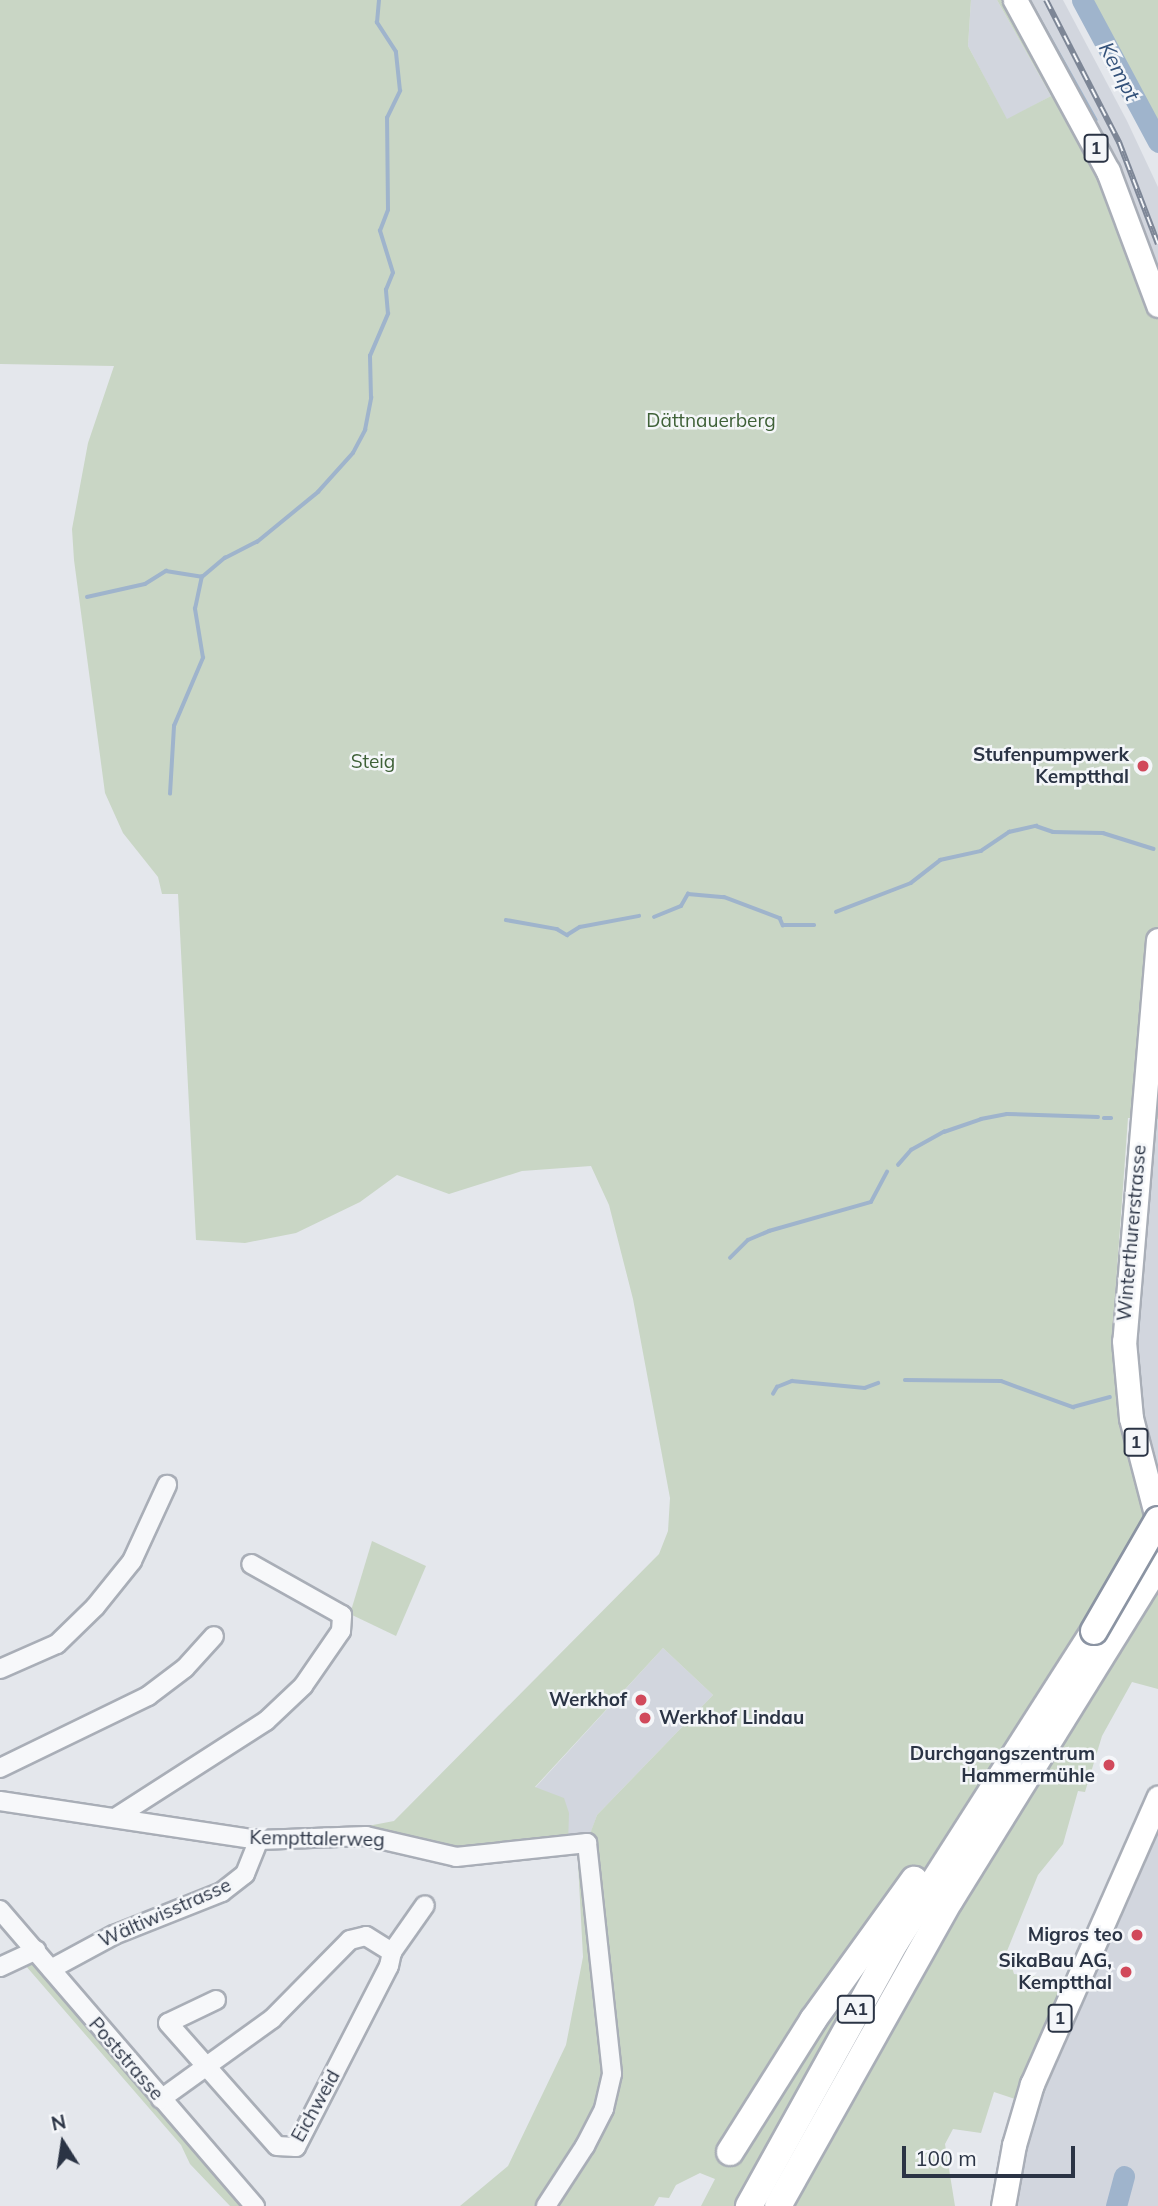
<!DOCTYPE html>
<meta charset="utf-8">
<style>
body{margin:0}
#map{position:relative;width:1158px;height:2206px;overflow:hidden;background:#e4e7ec;font-family:Mulish,sans-serif}
div>[style]{position:absolute}
[style*='--x']{left:calc(var(--x)*1px);top:calc(var(--y)*1px);width:calc(var(--w)*1px);rotate:calc(var(--a)*1deg)}
.built>*{inset:0;background:#d2d6de}
.green>*{inset:0;background:#c9d6c5}
.stream>*{height:3.5px;margin:-1.75px;padding:0 1.75px;transform-origin:1.75px;border-radius:1.75px;background:#9fb4cc}
.river>*{height:21px;margin:-10.5px;padding:0 10.5px;transform-origin:10.5px;border-radius:10.5px;background:#9fb4cc}
.roads{filter:drop-shadow(2px 0 #a9aeb7) drop-shadow(-2px 0 #a9aeb7) drop-shadow(0 2px #a9aeb7) drop-shadow(0 -2px #a9aeb7)}
.minor>*{height:18px;margin:-9px;padding:0 9px;transform-origin:9px;border-radius:9px;background:#f7f8fa}
.major>*{height:23px;margin:-11.5px;padding:0 11.5px;transform-origin:11.5px;border-radius:11.5px;background:#fff}
.highway>*{height:26px;margin:-13px;padding:0 13px;transform-origin:13px;border-radius:13px;background:#fff}
.rail>*{height:6px;margin-top:-3px;transform-origin:0;background:repeating-linear-gradient(90deg,#f4f6f9 0 10px,#7d8696 0 20px);box-sizing:border-box;border-block:2px solid #7d8696}
.bridges{filter:drop-shadow(2px 0 #8b94a3) drop-shadow(-2px 0 #8b94a3) drop-shadow(0 2px #8b94a3) drop-shadow(0 -2px #8b94a3)}
.highway-bridge>*{height:26px;margin:-13px;padding:0 13px;transform-origin:13px;border-radius:13px;background:#fff}
.dots>*{width:19px;height:19px;translate:-50% -50%;box-sizing:border-box;border:4px solid #f4f6f9;border-radius:50%}
span{translate:-50% -50%;white-space:nowrap;text-align:center;line-height:1.15;-webkit-text-stroke:5px #f4f6f9;paint-order:stroke}
.shield-label span{padding:2px 5px;background:#f4f6f9;border:2px solid;border-radius:5px;-webkit-text-stroke-width:0}
.shield-label{font-size:18px;color:#2b3445;font-weight:700}
.park-label{font-size:19px;color:#3f6138}
.poi-label{font-size:19px;color:#2b3445;font-weight:700}
.right{translate:-100% -50%;text-align:right}
.left{translate:0 -50%;text-align:left}
.street-label{font-size:19px;color:#2b3445}
.water-label{font-size:21px;color:#34527a;font-style:italic}
.north{position:absolute;left:28px;top:2108px;width:70px;height:70px;-webkit-text-stroke:5px #f4f6f9;paint-order:stroke;rotate:348deg;font-size:19px;font-weight:700;line-height:28px;text-align:center;color:#2b3445}
.north::after{content:'';display:block;margin:auto;width:24px;height:32px;background:#2b3445;clip-path:polygon(50% 0,100% 100%,50% 72%,0 100%)}
.scale{position:absolute;left:902px;top:2146px;width:173px;height:32px;box-sizing:border-box;border:4px solid #2b3445;border-top:0;padding-left:9px;font-size:21px;line-height:24px;white-space:nowrap;color:#2b3445;-webkit-text-stroke:5px #f4f6f9;paint-order:stroke}
</style>
<div id="map">
<div class="built">
<div style="clip-path:polygon(971px 0,997px 0,1051px 96px,1007px 120px,968px 46px)"></div>
<div style="clip-path:polygon(1024px 0,1063px 0,1127px 121px,1158px 187px,1158px 278px)"></div>
<div style="clip-path:polygon(1142px 1118px,1158px 1119px,1158px 1486px,1124px 1323px)"></div>
<div style="clip-path:polygon(663px 1648px,713px 1695px,597px 1815px,587px 1843px,568px 1845px,535px 1788px)"></div>
<div style="clip-path:polygon(1158px 1812px,1158px 2206px,1003px 2206px,1011px 2157px)"></div>
</div>
<div class="green">
<div style="clip-path:polygon(0 0,971px 0,968px 46px,1007px 119px,1051px 96px,997px 0,1015px 0,1042px 49px,1158px 305px,1158px 1119px,1128px 1118px,1112px 1338px,1120px 1424px,1158px 1567px,1158px 1689px,1132px 1682px,1102px 1736px,1085px 1792px,1078px 1791px,1063px 1844px,1038px 1875px,1007px 1951px,1014px 1974px,1076px 1981px,1017px 2134px,1006px 2131px,1015px 2099px,994px 2092px,981px 2133px,953px 2129px,945px 2144px,955px 2206px,701px 2206px,715px 2179px,700px 2173px,676px 2185px,669px 2198px,659px 2197px,654px 2206px,460px 2206px,508px 2166px,566px 2045px,583px 1957px,577px 1844px,587px 1842px,597px 1815px,713px 1695px,663px 1648px,535px 1787px,564px 1798px,569px 1813px,568px 1845px,456px 1857px,357px 1828px,394px 1821px,659px 1554px,668px 1531px,670px 1498px,633px 1299px,609px 1205px,591px 1166px,522px 1171px,449px 1194px,397px 1175px,360px 1202px,296px 1233px,245px 1243px,196px 1240px,178px 894px,162px 894px,158px 877px,123px 833px,105px 793px,74px 560px,72px 529px,88px 443px,114px 366px,0 364px)"></div>
<div style="clip-path:polygon(1087px 0,1158px 0,1158px 128px,1140px 90px)"></div>
<div style="clip-path:polygon(372px 1541px,426px 1566px,396px 1636px,350px 1614px)"></div>
<div style="clip-path:polygon(36px 1950px,255px 2206px,230px 2206px,190px 2164px,181px 2145px,19px 1958px)"></div>
</div>
<div class="stream">
<div style="--x:1029;--y:0;--w:137;--a:60.8"></div>
<div style="--x:87;--y:597;--w:59;--a:-12.6"></div>
<div style="--x:145;--y:584;--w:25;--a:-32"></div>
<div style="--x:166;--y:571;--w:36;--a:9"></div>
<div style="--x:202;--y:577;--w:30;--a:-40"></div>
<div style="--x:225;--y:558;--w:36;--a:-27"></div>
<div style="--x:257;--y:542;--w:79;--a:-39.3"></div>
<div style="--x:318;--y:492;--w:52;--a:-48.1"></div>
<div style="--x:353;--y:453;--w:26;--a:-62"></div>
<div style="--x:365;--y:430;--w:33;--a:-79"></div>
<div style="--x:371;--y:398;--w:42;--a:-91.4"></div>
<div style="--x:370;--y:356;--w:46;--a:-66.8"></div>
<div style="--x:388;--y:314;--w:24;--a:-95"></div>
<div style="--x:386;--y:290;--w:18;--a:-68"></div>
<div style="--x:393;--y:273;--w:44;--a:-107.2"></div>
<div style="--x:380;--y:231;--w:22;--a:-69"></div>
<div style="--x:388;--y:210;--w:92;--a:-90.6"></div>
<div style="--x:387;--y:118;--w:30;--a:-64"></div>
<div style="--x:400;--y:91;--w:39;--a:-96"></div>
<div style="--x:396;--y:52;--w:35;--a:-123"></div>
<div style="--x:377;--y:23;--w:23;--a:-85"></div>
<div style="--x:170;--y:794;--w:68;--a:-86.6"></div>
<div style="--x:174;--y:726;--w:74;--a:-66.9"></div>
<div style="--x:203;--y:658;--w:50;--a:-99.3"></div>
<div style="--x:195;--y:609;--w:33;--a:-78"></div>
<div style="--x:836;--y:912;--w:80;--a:-21.1"></div>
<div style="--x:911;--y:883;--w:37;--a:-38"></div>
<div style="--x:940;--y:860;--w:42;--a:-12.4"></div>
<div style="--x:981;--y:851;--w:34;--a:-34"></div>
<div style="--x:1009;--y:832;--w:28;--a:-13"></div>
<div style="--x:1036;--y:826;--w:18;--a:19"></div>
<div style="--x:1053;--y:832;--w:50;--a:1.1"></div>
<div style="--x:1103;--y:833;--w:53;--a:17.4"></div>
<div style="--x:654;--y:917;--w:29;--a:-22"></div>
<div style="--x:681;--y:906;--w:14;--a:-60"></div>
<div style="--x:688;--y:894;--w:36;--a:5"></div>
<div style="--x:724;--y:897;--w:60;--a:20.6"></div>
<div style="--x:780;--y:918;--w:8;--a:67"></div>
<div style="--x:783;--y:925;--w:31;--a:0"></div>
<div style="--x:506;--y:920;--w:52;--a:10"></div>
<div style="--x:557;--y:929;--w:12;--a:31"></div>
<div style="--x:567;--y:935;--w:15;--a:-32"></div>
<div style="--x:580;--y:927;--w:60;--a:-10.6"></div>
<div style="--x:1104;--y:1118;--w:7;--a:0"></div>
<div style="--x:898;--y:1165;--w:20;--a:-49"></div>
<div style="--x:911;--y:1150;--w:38;--a:-29"></div>
<div style="--x:944;--y:1132;--w:39;--a:-19"></div>
<div style="--x:981;--y:1119;--w:26;--a:-11"></div>
<div style="--x:1007;--y:1114;--w:91;--a:1.9"></div>
<div style="--x:730;--y:1258;--w:25;--a:-45"></div>
<div style="--x:748;--y:1240;--w:23;--a:-23"></div>
<div style="--x:769;--y:1231;--w:106;--a:-15.9"></div>
<div style="--x:871;--y:1202;--w:34;--a:-62"></div>
<div style="--x:905;--y:1380;--w:96;--a:0.6"></div>
<div style="--x:1001;--y:1381;--w:77;--a:19.9"></div>
<div style="--x:1073;--y:1407;--w:38;--a:-15"></div>
<div style="--x:773;--y:1394;--w:8;--a:-60"></div>
<div style="--x:777;--y:1387;--w:16;--a:-22"></div>
<div style="--x:792;--y:1381;--w:73;--a:5.5"></div>
<div style="--x:865;--y:1388;--w:14;--a:-21"></div>
</div>
<div class="river">
<div style="--x:1082;--y:0;--w:161;--a:61.8"></div>
<div style="--x:1116;--y:2206;--w:31;--a:-75"></div>
</div>
<div class="roads">
<div class="minor">
<div style="--x:0;--y:1669;--w:62;--a:-23.7"></div>
<div style="--x:57;--y:1644;--w:53;--a:-44.2"></div>
<div style="--x:95;--y:1607;--w:59;--a:-51.2"></div>
<div style="--x:132;--y:1561;--w:84;--a:-65.3"></div>
<div style="--x:0;--y:1768;--w:165;--a:-25.9"></div>
<div style="--x:148;--y:1696;--w:46;--a:-37.1"></div>
<div style="--x:185;--y:1668;--w:43;--a:-47.8"></div>
<div style="--x:0;--y:1801;--w:262;--a:8.6"></div>
<div style="--x:259;--y:1840;--w:107;--a:-2.1"></div>
<div style="--x:366;--y:1836;--w:92;--a:13.1"></div>
<div style="--x:456;--y:1857;--w:132;--a:-6.1"></div>
<div style="--x:587;--y:1843;--w:232;--a:83.8"></div>
<div style="--x:612;--y:2074;--w:36;--a:103"></div>
<div style="--x:604;--y:2109;--w:42;--a:117.2"></div>
<div style="--x:585;--y:2146;--w:72;--a:123"></div>
<div style="--x:118;--y:1816;--w:176;--a:-32.7"></div>
<div style="--x:266;--y:1721;--w:51;--a:-43.4"></div>
<div style="--x:303;--y:1686;--w:67;--a:-55.4"></div>
<div style="--x:341;--y:1631;--w:16;--a:-86"></div>
<div style="--x:342;--y:1615;--w:104;--a:-150.7"></div>
<div style="--x:0;--y:1910;--w:391;--a:49.3"></div>
<div style="--x:0;--y:1967;--w:40;--a:-25"></div>
<div style="--x:51;--y:1969;--w:72;--a:-28.4"></div>
<div style="--x:114;--y:1935;--w:116;--a:-21.7"></div>
<div style="--x:222;--y:1892;--w:29;--a:-38"></div>
<div style="--x:245;--y:1874;--w:37;--a:-68"></div>
<div style="--x:216;--y:2000;--w:53;--a:154.4"></div>
<div style="--x:168;--y:2023;--w:164;--a:48.5"></div>
<div style="--x:277;--y:2146;--w:19;--a:3"></div>
<div style="--x:296;--y:2147;--w:203;--a:-62.8"></div>
<div style="--x:389;--y:1966;--w:14;--a:-78"></div>
<div style="--x:392;--y:1952;--w:57;--a:-54.9"></div>
<div style="--x:161;--y:2099;--w:137;--a:-35.8"></div>
<div style="--x:272;--y:2019;--w:111;--a:-45.4"></div>
<div style="--x:350;--y:1940;--w:16;--a:-14"></div>
<div style="--x:366;--y:1936;--w:31;--a:32"></div>
</div>
<div class="major">
<div style="--x:1015;--y:0;--w:195;--a:61.5"></div>
<div style="--x:1108;--y:171;--w:143;--a:69.5"></div>
<div style="--x:1158;--y:940;--w:402;--a:94.8"></div>
<div style="--x:1124;--y:1341;--w:77;--a:84.8"></div>
<div style="--x:1131;--y:1418;--w:107;--a:75.4"></div>
<div style="--x:1003;--y:2206;--w:62;--a:-79.8"></div>
<div style="--x:1014;--y:2145;--w:64;--a:-73.6"></div>
<div style="--x:1032;--y:2084;--w:313;--a:-66.2"></div>
</div>
<div class="highway">
<div style="--x:730;--y:2152;--w:156;--a:-57.8"></div>
<div style="--x:813;--y:2020;--w:173;--a:-54.2"></div>
<div style="--x:749;--y:2206;--w:303;--a:-61"></div>
<div style="--x:896;--y:1941;--w:368;--a:-57.4"></div>
<div style="--x:778;--y:2206;--w:351;--a:-60.7"></div>
<div style="--x:950;--y:1900;--w:394;--a:-58.2"></div>
</div>
</div>
<div class="rail">
<div style="--x:1046;--y:0;--w:160;--a:62.8"></div>
<div style="--x:1119;--y:142;--w:109;--a:69.1"></div>
</div>
<div class="bridges">
<div class="highway-bridge">
<div style="--x:1094;--y:1631;--w:128;--a:-60"></div>
</div>
</div>
<div class="dots">
<div style="left:1143px;top:766px;background:#d1495b"></div>
<div style="left:641px;top:1700px;background:#d1495b"></div>
<div style="left:645px;top:1718px;background:#d1495b"></div>
<div style="left:1109px;top:1765px;background:#d1495b"></div>
<div style="left:1137px;top:1935px;background:#d1495b"></div>
<div style="left:1126px;top:1972px;background:#d1495b"></div>
</div>
<div class="shield-label">
<span style="left:1096px;top:148px">1</span>
<span style="left:1136px;top:1442px">1</span>
<span style="left:856px;top:2009px">A1</span>
<span style="left:1060px;top:2018px">1</span>
</div>
<div class="park-label">
<span style="left:711px;top:421px">Dättnauerberg</span>
<span style="left:373px;top:762px">Steig</span>
</div>
<div class="poi-label">
<span class="right" style="left:1129px;top:766px">Stufenpumpwerk<br>Kemptthal</span>
<span class="right" style="left:627px;top:1700px">Werkhof</span>
<span class="left" style="left:659px;top:1718px">Werkhof Lindau</span>
<span class="right" style="left:1095px;top:1765px">Durchgangszentrum<br>Hammermühle</span>
<span class="right" style="left:1123px;top:1935px">Migros teo</span>
<span class="right" style="left:1112px;top:1972px">SikaBau AG,<br>Kemptthal</span>
</div>
<div class="street-label">
<span style="left:1132px;top:1233px;rotate:-85deg">Winterthurerstrasse</span>
<span style="left:317px;top:1839px;rotate:1deg">Kempttalerweg</span>
<span style="left:165px;top:1913px;rotate:-24deg">Wältiwisstrasse</span>
<span style="left:126px;top:2059px;rotate:49deg">Poststrasse</span>
<span style="left:316px;top:2106px;rotate:-61deg">Eichweid</span>
</div>
<div class="water-label">
<span style="left:1120px;top:71px;rotate:62deg">Kempt</span>
</div>
<div class="north">N</div>
<div class="scale">100 m</div>
</div>
